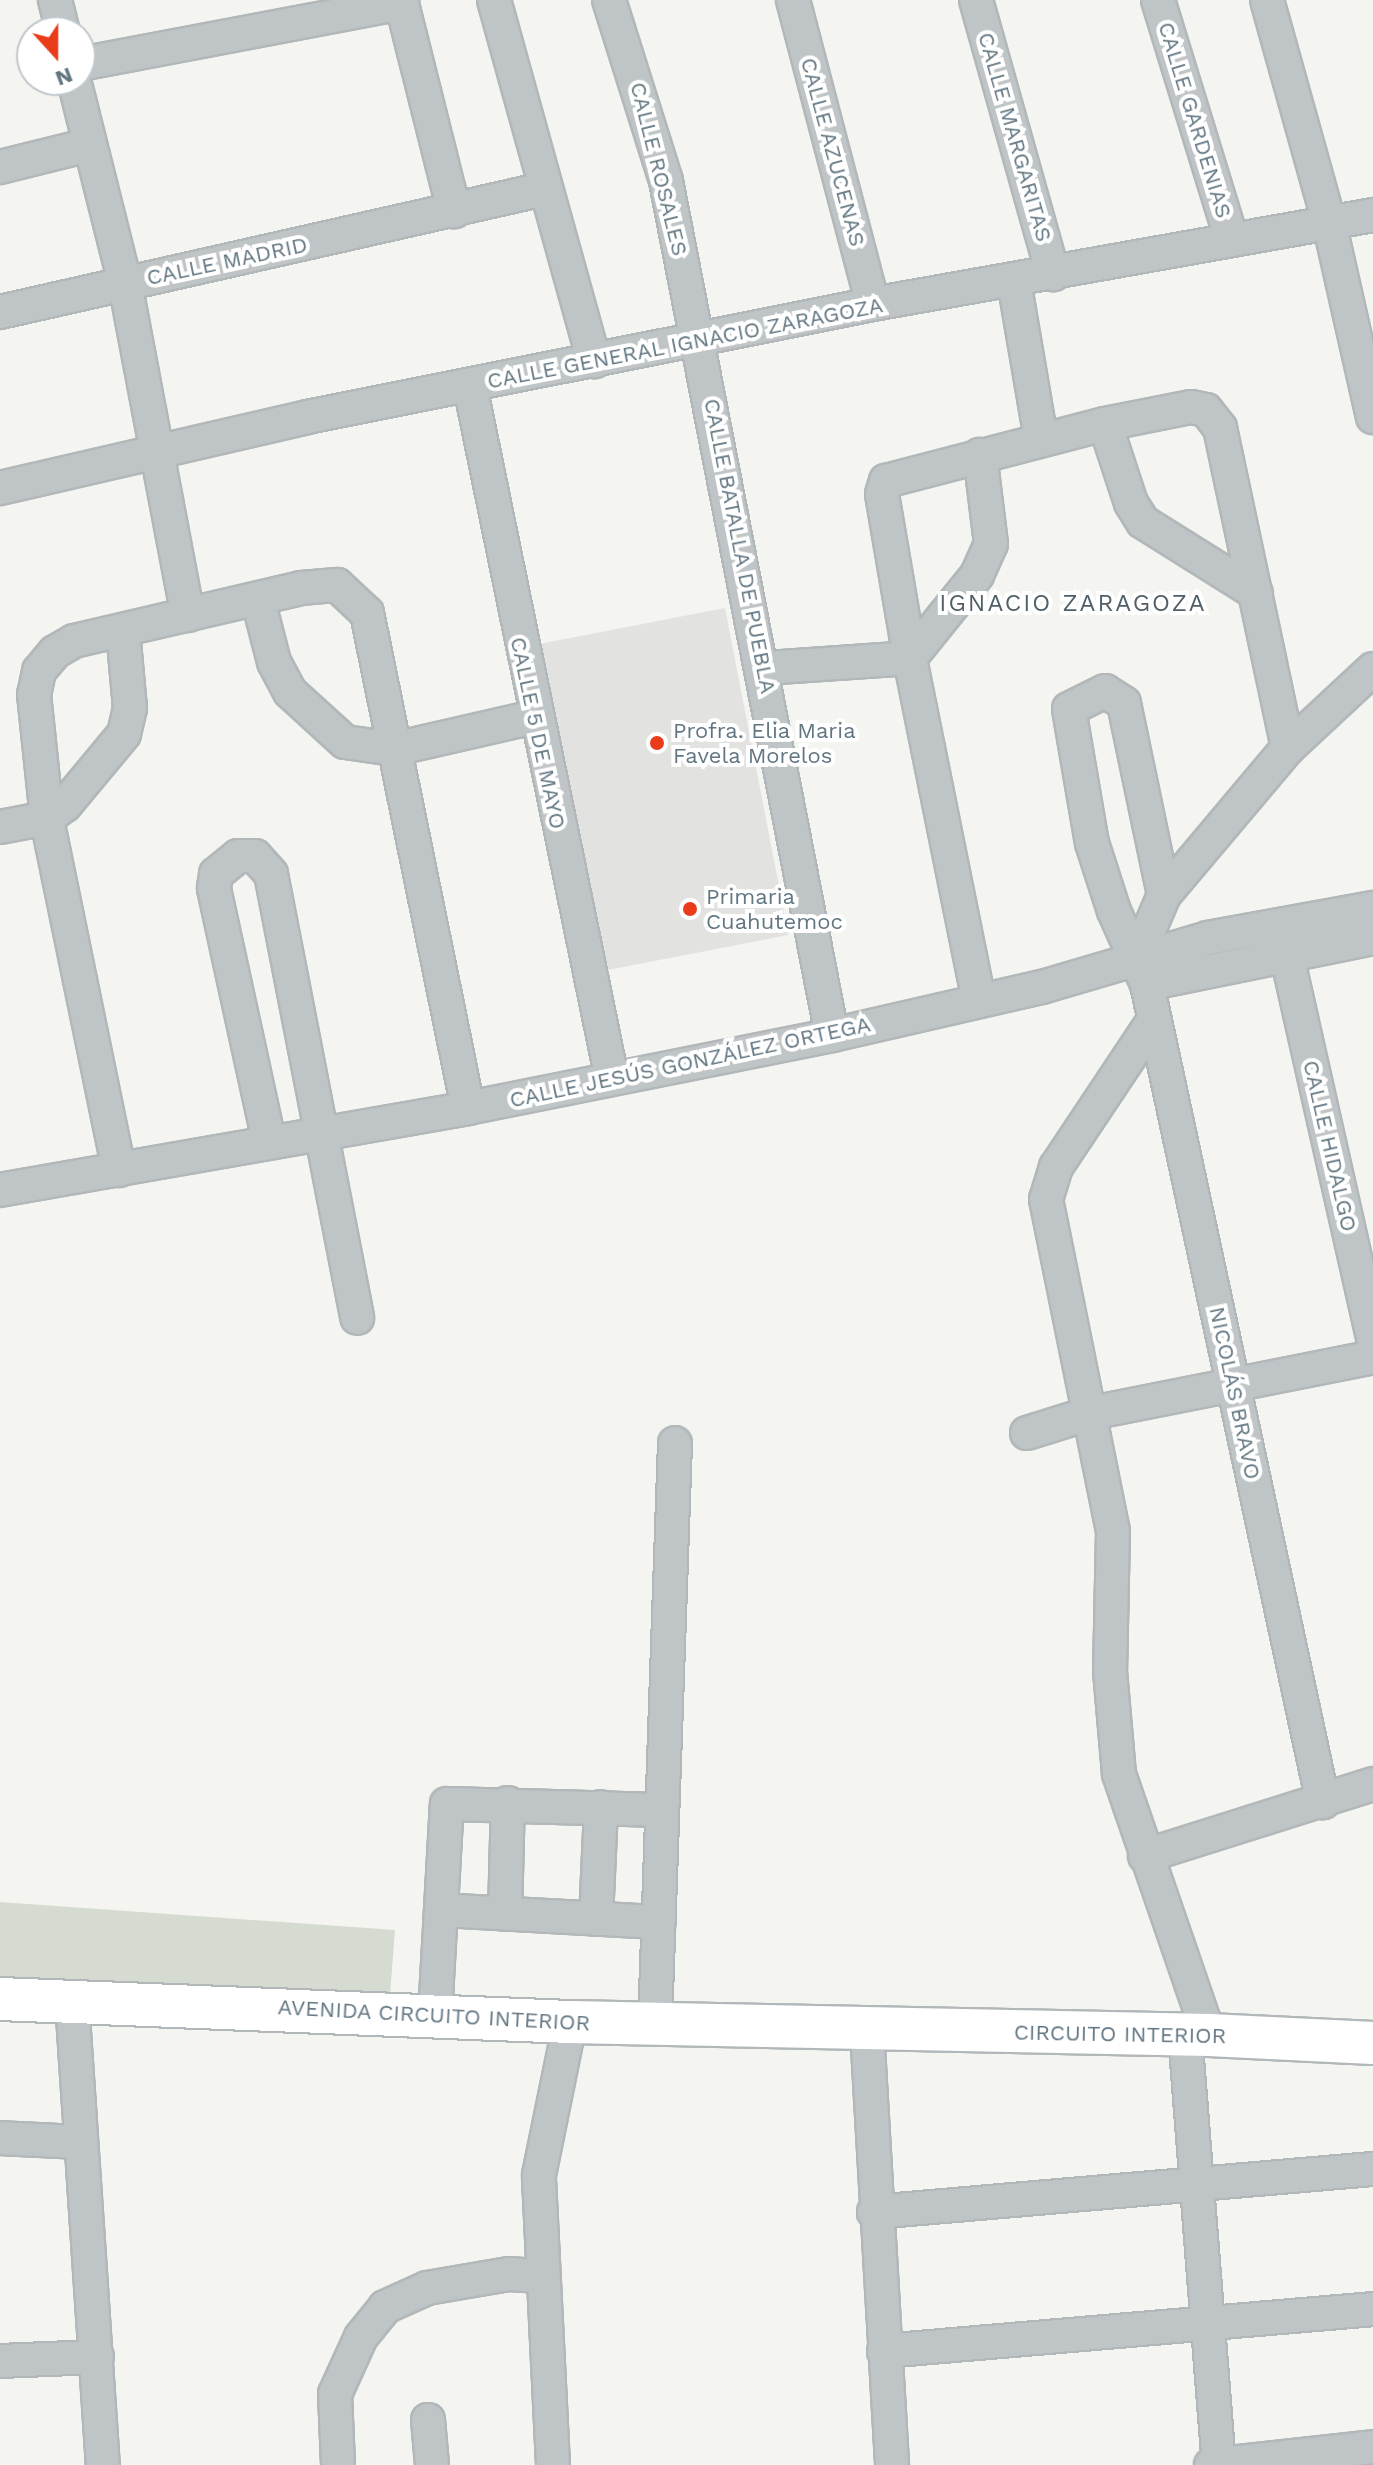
<!DOCTYPE html>
<meta charset="utf-8">
<style>
body{margin:0}
#map{position:relative;width:1373px;height:2465px;overflow:hidden;background:#f4f4f0;font-family:"Work Sans",sans-serif}
div>[style]{position:absolute}
[style*='--x']{left:calc(var(--x)*1px);top:calc(var(--y)*1px);width:calc(var(--w)*1px);rotate:calc(var(--a)*1deg)}
.built>*{inset:0;background:#e2e3e1;transform-origin:0 0}
.green>*{inset:0;background:#d6dbd1}
.roads{filter:drop-shadow(2px 0 #b2b7ba) drop-shadow(-2px 0 #b2b7ba) drop-shadow(0 2px #b2b7ba) drop-shadow(0 -2px #b2b7ba)}
.minor>*{height:32px;margin:-16px;padding:0 16px;transform-origin:16px;border-radius:16px;background:#bfc4c6}
.major>*{height:42px;margin:-21px;padding:0 21px;transform-origin:21px;border-radius:21px;background:#fff}
.dots>*{width:22px;height:22px;translate:-50% -50%;box-sizing:border-box;border:4px solid #fff;border-radius:50%}
span{translate:-50% -50%;white-space:nowrap;text-align:center;line-height:1.15;-webkit-text-stroke:8px #fff;paint-order:stroke}
.street-label{font-size:22px;color:#627682}
.poi-label{font-size:22px;color:#627682}
.left{translate:0 -50%;text-align:left}
.neighbourhood-label{font-size:24px;color:#505f67;letter-spacing:2px}
.north{position:absolute;left:16px;top:16px;width:80px;height:80px;box-sizing:border-box;background:#fff;border:2px solid #c0c8cd;border-radius:50%;rotate:159deg;font-size:22px;font-weight:700;line-height:32px;text-align:center;color:#627682}
.north::after{content:'';display:block;margin:auto;width:28px;height:36px;background:#ea3b1a;clip-path:polygon(50% 0,100% 100%,50% 72%,0 100%)}
</style>
<div id="map">
<div class="built">
<div style="left:725px;top:608px;width:333px;height:188px;rotate:79deg"></div>
</div>
<div class="green">
<div style="clip-path:polygon(0 1902px,395px 1930px,390px 1995px,0 1978px)"></div>
</div>
<div class="roads">
<div class="minor">
<div style="--x:55;--y:0;--w:33;--a:76"></div>
<div style="--x:401;--y:0;--w:218;--a:75.9"></div>
<div style="--x:494;--y:0;--w:375;--a:74.5"></div>
<div style="--x:609;--y:0;--w:190;--a:72.5"></div>
<div style="--x:666;--y:181;--w:870;--a:79"></div>
<div style="--x:793;--y:0;--w:314;--a:75.3"></div>
<div style="--x:976;--y:0;--w:285;--a:74.3"></div>
<div style="--x:1158;--y:0;--w:251;--a:72.9"></div>
<div style="--x:1267;--y:0;--w:230;--a:74.4"></div>
<div style="--x:1329;--y:222;--w:200;--a:77.3"></div>
<div style="--x:80;--y:64;--w:328;--a:-10.7"></div>
<div style="--x:74;--y:80;--w:209;--a:75.9"></div>
<div style="--x:125;--y:283;--w:338;--a:79.3"></div>
<div style="--x:0;--y:167;--w:92;--a:-13.9"></div>
<div style="--x:1014;--y:281;--w:160;--a:80.3"></div>
<div style="--x:0;--y:312;--w:558;--a:-12.74"></div>
<div style="--x:470;--y:386;--w:707;--a:78.42"></div>
<div style="--x:1105;--y:424;--w:83;--a:71.8"></div>
<div style="--x:1131;--y:503;--w:22;--a:58"></div>
<div style="--x:1143;--y:522;--w:133;--a:32.1"></div>
<div style="--x:0;--y:488;--w:315;--a:-13"></div>
<div style="--x:307;--y:417;--w:577;--a:-11.29"></div>
<div style="--x:873;--y:304;--w:508;--a:-10.09"></div>
<div style="--x:258;--y:600;--w:64;--a:75.5"></div>
<div style="--x:274;--y:662;--w:34;--a:62"></div>
<div style="--x:290;--y:692;--w:74;--a:42.3"></div>
<div style="--x:345;--y:742;--w:49;--a:8.1"></div>
<div style="--x:394;--y:749;--w:144;--a:-12.9"></div>
<div style="--x:765;--y:668;--w:145;--a:-3.9"></div>
<div style="--x:910;--y:658;--w:107;--a:-51.1"></div>
<div style="--x:977;--y:575;--w:34;--a:-66"></div>
<div style="--x:991;--y:544;--w:90;--a:-97"></div>
<div style="--x:0;--y:827;--w:48;--a:-10.8"></div>
<div style="--x:47;--y:818;--w:22;--a:-36"></div>
<div style="--x:65;--y:805;--w:92;--a:-50.3"></div>
<div style="--x:124;--y:734;--w:27;--a:-77"></div>
<div style="--x:130;--y:708;--w:77;--a:-95.2"></div>
<div style="--x:1164;--y:895;--w:196;--a:-101.8"></div>
<div style="--x:1124;--y:703;--w:22;--a:-148"></div>
<div style="--x:1105;--y:691;--w:40;--a:153.4"></div>
<div style="--x:1069;--y:709;--w:136;--a:80.3"></div>
<div style="--x:1092;--y:843;--w:71;--a:72.1"></div>
<div style="--x:1114;--y:911;--w:80;--a:65.7"></div>
<div style="--x:1147;--y:984;--w:837;--a:77.86"></div>
<div style="--x:1138;--y:956;--w:66;--a:-66.9"></div>
<div style="--x:1164;--y:895;--w:192;--a:-49.9"></div>
<div style="--x:1288;--y:748;--w:116;--a:-42.9"></div>
<div style="--x:1287;--y:956;--w:391;--a:77.3"></div>
<div style="--x:1147;--y:984;--w:231;--a:-11.5"></div>
<div style="--x:979;--y:1001;--w:350;--a:-101.4"></div>
<div style="--x:910;--y:658;--w:166;--a:-99.7"></div>
<div style="--x:882;--y:494;--w:14;--a:-73"></div>
<div style="--x:886;--y:481;--w:226;--a:-14.6"></div>
<div style="--x:1105;--y:424;--w:88;--a:-11.2"></div>
<div style="--x:1191;--y:407;--w:15;--a:11"></div>
<div style="--x:1206;--y:410;--w:23;--a:52"></div>
<div style="--x:1220;--y:428;--w:327;--a:78"></div>
<div style="--x:1154;--y:1020;--w:177;--a:123.7"></div>
<div style="--x:1056;--y:1167;--w:34;--a:107"></div>
<div style="--x:1046;--y:1199;--w:339;--a:78.6"></div>
<div style="--x:1113;--y:1531;--w:140;--a:91.2"></div>
<div style="--x:1110;--y:1671;--w:103;--a:85"></div>
<div style="--x:1119;--y:1774;--w:276;--a:71"></div>
<div style="--x:269;--y:1141;--w:259;--a:-102.3"></div>
<div style="--x:214;--y:888;--w:14;--a:-82"></div>
<div style="--x:216;--y:874;--w:28;--a:-39"></div>
<div style="--x:238;--y:856;--w:17;--a:0"></div>
<div style="--x:255;--y:856;--w:24;--a:48"></div>
<div style="--x:271;--y:874;--w:452;--a:79"></div>
<div style="--x:119;--y:1170;--w:359;--a:-101.6"></div>
<div style="--x:47;--y:818;--w:124;--a:-96"></div>
<div style="--x:34;--y:695;--w:25;--a:-78"></div>
<div style="--x:39;--y:671;--w:25;--a:-50"></div>
<div style="--x:55;--y:652;--w:22;--a:-30"></div>
<div style="--x:74;--y:641;--w:233;--a:-13.1"></div>
<div style="--x:301;--y:588;--w:36;--a:-5"></div>
<div style="--x:337;--y:585;--w:41;--a:43"></div>
<div style="--x:367;--y:613;--w:505;--a:78.47"></div>
<div style="--x:0;--y:1190;--w:475;--a:-9.9"></div>
<div style="--x:468;--y:1108;--w:371;--a:-11.3"></div>
<div style="--x:832;--y:1035;--w:215;--a:-12.9"></div>
<div style="--x:1042;--y:987;--w:173;--a:-16.4"></div>
<div style="--x:1208;--y:938;--w:168;--a:-10.3"></div>
<div style="--x:1027;--y:1433;--w:67;--a:-17.4"></div>
<div style="--x:1091;--y:1413;--w:288;--a:-11.2"></div>
<div style="--x:1145;--y:1856;--w:239;--a:-17.5"></div>
<div style="--x:441;--y:1910;--w:218;--a:3.2"></div>
<div style="--x:505;--y:1914;--w:111;--a:-88.5"></div>
<div style="--x:596;--y:1919;--w:112;--a:-87.4"></div>
<div style="--x:72;--y:2001;--w:465;--a:86.2"></div>
<div style="--x:435;--y:2016;--w:212;--a:-86.8"></div>
<div style="--x:447;--y:1804;--w:215;--a:1.6"></div>
<div style="--x:655;--y:2024;--w:581;--a:-88.03"></div>
<div style="--x:867;--y:2030;--w:436;--a:86.7"></div>
<div style="--x:1185;--y:2034;--w:432;--a:85.5"></div>
<div style="--x:0;--y:2138;--w:79;--a:2.9"></div>
<div style="--x:874;--y:2212;--w:501;--a:-4.93"></div>
<div style="--x:884;--y:2351;--w:491;--a:-4.9"></div>
<div style="--x:0;--y:2361;--w:97;--a:-2.4"></div>
<div style="--x:428;--y:2420;--w:45;--a:84.9"></div>
<div style="--x:338;--y:2465;--w:71;--a:-92.4"></div>
<div style="--x:335;--y:2394;--w:63;--a:-65.5"></div>
<div style="--x:361;--y:2337;--w:38;--a:-51"></div>
<div style="--x:385;--y:2307;--w:46;--a:-24.3"></div>
<div style="--x:427;--y:2288;--w:83;--a:-9.7"></div>
<div style="--x:509;--y:2274;--w:31;--a:4"></div>
<div style="--x:553;--y:2465;--w:290;--a:-92.8"></div>
<div style="--x:539;--y:2175;--w:156;--a:-78.5"></div>
<div style="--x:1211;--y:2465;--w:163;--a:-6.3"></div>
</div>
<div class="major">
<div style="--x:0;--y:1999;--w:570;--a:2.31"></div>
<div style="--x:570;--y:2022;--w:639;--a:1.17"></div>
<div style="--x:1209;--y:2035;--w:164;--a:2.8"></div>
</div>
</div>
<div class="dots">
<div style="left:657px;top:743px;background:#ea3b1a"></div>
<div style="left:690px;top:909px;background:#ea3b1a"></div>
</div>
<div class="street-label">
<span style="left:1195px;top:120px;rotate:73deg">CALLE GARDENIAS</span>
<span style="left:1015px;top:137px;rotate:74deg">CALLE MARGARITAS</span>
<span style="left:833px;top:152px;rotate:75deg">CALLE AZUCENAS</span>
<span style="left:659px;top:169px;rotate:76deg">CALLE ROSALES</span>
<span style="left:227px;top:261px;rotate:-12deg">CALLE MADRID</span>
<span style="left:685px;top:343px;rotate:-11deg">CALLE GENERAL IGNACIO ZARAGOZA</span>
<span style="left:740px;top:546px;rotate:79deg">CALLE BATALLA DE PUEBLA</span>
<span style="left:538px;top:733px;rotate:78deg">CALLE 5 DE MAYO</span>
<span style="left:690px;top:1062px;rotate:-12deg">CALLE JESÚS GONZÁLEZ ORTEGA</span>
<span style="left:1330px;top:1146px;rotate:77deg">CALLE HIDALGO</span>
<span style="left:1235px;top:1393px;rotate:78deg">NICOLÁS BRAVO</span>
<span style="left:434px;top:2015px;rotate:3deg">AVENIDA CIRCUITO INTERIOR</span>
<span style="left:1120px;top:2034px;rotate:1deg">CIRCUITO INTERIOR</span>
</div>
<div class="poi-label">
<span class="left" style="left:673px;top:743px">Profra. Elia Maria<br>Favela Morelos</span>
<span class="left" style="left:706px;top:909px">Primaria<br>Cuahutemoc</span>
</div>
<div class="neighbourhood-label">
<span style="left:1073px;top:604px">IGNACIO ZARAGOZA</span>
</div>
<div class="north">N</div>
</div>
